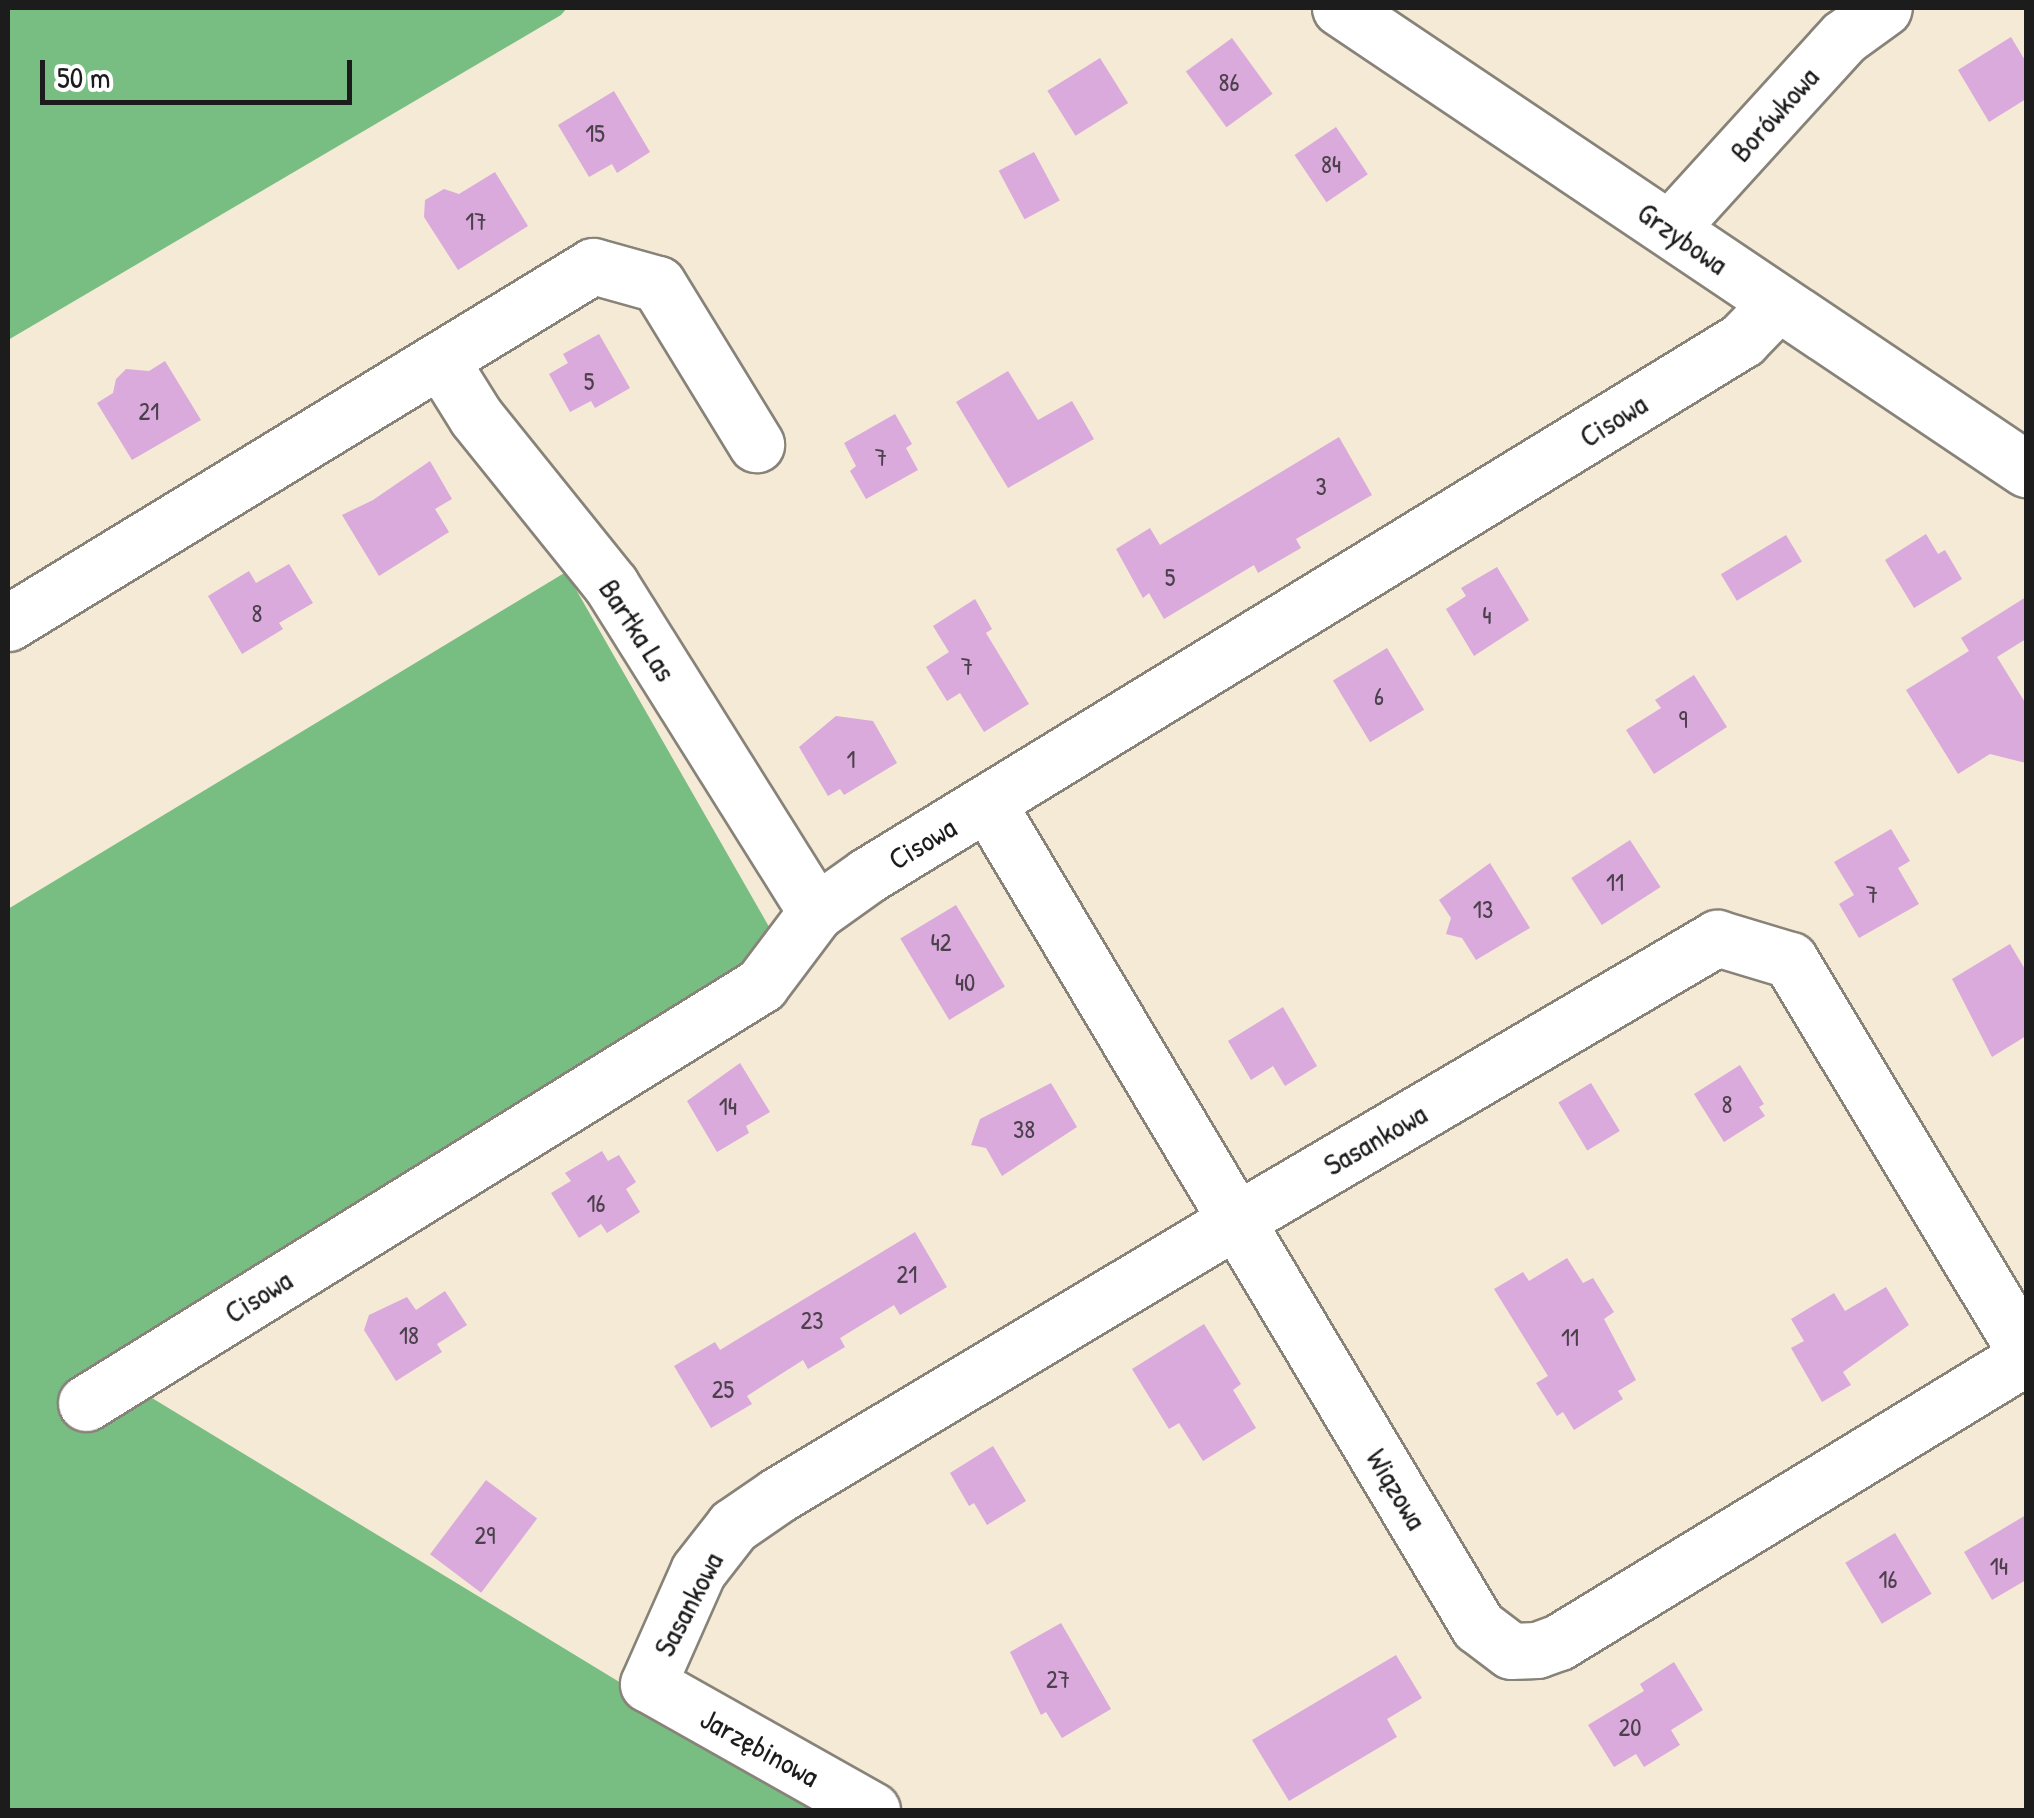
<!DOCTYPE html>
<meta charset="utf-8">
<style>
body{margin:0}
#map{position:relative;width:2034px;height:1818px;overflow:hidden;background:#f4ead6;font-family:"Patrick Hand",sans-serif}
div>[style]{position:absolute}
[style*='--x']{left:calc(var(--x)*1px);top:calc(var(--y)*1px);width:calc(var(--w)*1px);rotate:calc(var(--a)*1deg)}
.forest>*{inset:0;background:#78bd81}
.building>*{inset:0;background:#d9aadb;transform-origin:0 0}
.roads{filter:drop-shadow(2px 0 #888379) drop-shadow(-2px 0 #888379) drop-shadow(0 2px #888379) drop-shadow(0 -2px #888379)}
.minor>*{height:55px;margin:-27.5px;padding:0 27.5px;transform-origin:27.5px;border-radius:27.5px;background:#fff}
span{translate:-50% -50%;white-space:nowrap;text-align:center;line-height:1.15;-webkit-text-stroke:8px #fff;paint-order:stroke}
.number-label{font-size:25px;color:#4b404c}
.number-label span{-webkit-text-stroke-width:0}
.street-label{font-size:30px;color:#1c1c1c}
.frame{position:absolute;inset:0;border:10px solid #1c1c1c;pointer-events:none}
.scale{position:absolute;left:40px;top:60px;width:312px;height:45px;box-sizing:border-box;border:5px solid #1c1c1c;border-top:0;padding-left:12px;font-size:30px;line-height:35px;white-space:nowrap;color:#1c1c1c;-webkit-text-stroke:8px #fff;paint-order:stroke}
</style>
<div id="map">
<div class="forest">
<div style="clip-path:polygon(8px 8px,567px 8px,561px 15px,8px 340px)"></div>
<div style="clip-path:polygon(566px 572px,776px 939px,355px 1236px,129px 1384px,830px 1810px,8px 1810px,8px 909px)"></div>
</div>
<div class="building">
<div style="clip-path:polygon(2011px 37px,2026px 62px,2026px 99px,1989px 122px,1958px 70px)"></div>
<div style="left:1232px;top:38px;width:69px;height:57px;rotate:54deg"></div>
<div style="left:1100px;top:58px;width:53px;height:62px;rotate:58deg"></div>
<div style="clip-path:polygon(614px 91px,650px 152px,617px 173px,612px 164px,589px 177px,558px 125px)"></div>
<div style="left:1336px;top:127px;width:57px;height:50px;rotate:56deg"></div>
<div style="left:1034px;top:152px;width:55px;height:40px;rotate:62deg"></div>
<div style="clip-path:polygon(495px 172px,528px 226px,458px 270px,424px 217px,425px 200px,444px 189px,459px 194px)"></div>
<div style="clip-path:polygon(599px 334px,630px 388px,595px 408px,591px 401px,570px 412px,549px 374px,568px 363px,563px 354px)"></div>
<div style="clip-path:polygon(165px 361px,201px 420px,132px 460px,97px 403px,113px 393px,116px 379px,126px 369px,149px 371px)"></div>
<div style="clip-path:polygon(1008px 371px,1038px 420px,1072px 401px,1094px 439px,1008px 488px,956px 402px)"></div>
<div style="clip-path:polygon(895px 414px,912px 444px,906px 448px,918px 470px,866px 499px,850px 471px,856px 466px,844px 443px)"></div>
<div style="clip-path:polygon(1339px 437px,1372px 495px,1296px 539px,1301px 548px,1258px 573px,1254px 565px,1164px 619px,1149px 593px,1143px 598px,1116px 549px,1150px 528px,1160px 545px)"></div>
<div style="clip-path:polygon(430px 461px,452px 499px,435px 509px,449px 532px,379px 576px,342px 515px,373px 500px)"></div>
<div style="clip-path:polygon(1926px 534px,1938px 554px,1945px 550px,1962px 579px,1914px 608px,1885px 560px)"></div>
<div style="left:1786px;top:535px;width:31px;height:76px;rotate:59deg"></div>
<div style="clip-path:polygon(289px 564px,313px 603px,279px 623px,283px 629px,242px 654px,208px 596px,249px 571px,256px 583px)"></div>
<div style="clip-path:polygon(1497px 567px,1529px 620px,1474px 656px,1446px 609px,1466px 596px,1461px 588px)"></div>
<div style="clip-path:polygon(2026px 597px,2026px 639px,1997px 657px,2026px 704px,2026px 763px,1990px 754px,1958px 774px,1906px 690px,1969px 651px,1961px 638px)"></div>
<div style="clip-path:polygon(975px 599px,992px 629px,986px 633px,1029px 704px,984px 732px,960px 693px,947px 701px,926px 667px,949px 652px,933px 626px)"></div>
<div style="left:1387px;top:648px;width:72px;height:63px;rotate:59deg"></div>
<div style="clip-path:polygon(1694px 675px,1727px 727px,1654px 774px,1626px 730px,1661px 708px,1655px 700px)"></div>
<div style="clip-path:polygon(836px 716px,873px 721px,897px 763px,844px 795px,840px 789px,828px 796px,799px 747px)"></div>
<div style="clip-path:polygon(1891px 829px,1910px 861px,1898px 868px,1919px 904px,1859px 938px,1839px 904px,1854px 895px,1834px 862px)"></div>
<div style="left:1630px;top:840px;width:56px;height:70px;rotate:57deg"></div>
<div style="clip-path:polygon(1490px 863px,1530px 928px,1476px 960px,1462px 938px,1446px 934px,1451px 918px,1439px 900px)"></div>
<div style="left:956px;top:905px;width:95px;height:65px;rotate:59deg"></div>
<div style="clip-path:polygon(2010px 944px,2026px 971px,2026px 1036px,1992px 1057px,1952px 979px)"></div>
<div style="clip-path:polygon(1283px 1007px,1317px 1066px,1285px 1086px,1273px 1066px,1251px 1080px,1228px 1041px)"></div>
<div style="clip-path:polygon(740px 1063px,770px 1112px,746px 1126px,749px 1133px,717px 1152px,687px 1101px)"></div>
<div style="clip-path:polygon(1740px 1065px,1764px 1104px,1759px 1107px,1765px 1116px,1724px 1142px,1694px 1094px)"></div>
<div style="clip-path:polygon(1051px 1083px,1077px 1127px,1002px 1176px,986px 1148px,971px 1145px,980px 1119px)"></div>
<div style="left:1591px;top:1083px;width:56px;height:38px;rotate:59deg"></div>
<div style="clip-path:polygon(602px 1151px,608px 1161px,619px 1155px,636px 1182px,626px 1189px,640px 1212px,607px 1233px,601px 1224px,579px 1238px,551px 1193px,571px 1181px,565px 1173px)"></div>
<div style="clip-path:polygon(915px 1232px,947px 1287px,900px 1315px,894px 1305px,840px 1338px,845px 1347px,808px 1369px,803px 1360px,747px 1396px,752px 1404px,711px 1428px,674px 1366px,715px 1342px,720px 1350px)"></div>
<div style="clip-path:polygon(1567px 1258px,1583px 1283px,1593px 1278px,1614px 1312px,1604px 1319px,1636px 1380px,1618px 1391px,1623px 1399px,1574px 1430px,1563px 1412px,1557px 1416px,1536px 1383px,1548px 1376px,1494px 1289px,1523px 1272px,1529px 1281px)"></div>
<div style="clip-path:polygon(1886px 1287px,1909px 1325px,1843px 1372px,1851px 1385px,1822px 1402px,1791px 1348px,1804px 1341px,1791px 1319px,1834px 1293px,1845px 1311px)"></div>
<div style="clip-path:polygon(445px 1291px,467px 1325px,437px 1344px,442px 1352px,396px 1381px,364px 1330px,369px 1315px,407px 1297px,416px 1310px)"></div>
<div style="clip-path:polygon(1204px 1324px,1241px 1384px,1233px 1390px,1256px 1428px,1203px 1461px,1179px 1423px,1169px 1429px,1132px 1369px)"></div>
<div style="clip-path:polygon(993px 1446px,1026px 1501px,987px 1525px,974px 1503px,969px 1506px,950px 1473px)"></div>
<div style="left:486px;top:1480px;width:64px;height:93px;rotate:37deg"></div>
<div style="clip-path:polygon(2026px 1515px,2026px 1580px,1992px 1600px,1964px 1552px)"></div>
<div style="left:1895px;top:1533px;width:71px;height:58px;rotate:59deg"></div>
<div style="clip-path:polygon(1061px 1623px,1111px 1709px,1062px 1738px,1046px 1712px,1041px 1715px,1010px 1652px)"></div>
<div style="clip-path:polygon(1396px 1655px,1422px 1698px,1387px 1719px,1397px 1737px,1289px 1801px,1252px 1740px)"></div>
<div style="clip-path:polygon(1674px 1662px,1703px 1710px,1671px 1730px,1680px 1745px,1644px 1767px,1636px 1754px,1614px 1767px,1588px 1725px,1644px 1691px,1640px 1684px)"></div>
</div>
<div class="roads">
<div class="minor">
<div style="--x:1340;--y:8;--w:827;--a:33.9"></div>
<div style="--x:1670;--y:228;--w:258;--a:-47.7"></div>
<div style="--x:1844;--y:37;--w:49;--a:-35.9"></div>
<div style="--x:441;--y:361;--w:66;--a:58"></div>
<div style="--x:476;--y:417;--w:216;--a:51.2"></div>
<div style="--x:611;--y:585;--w:386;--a:57.9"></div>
<div style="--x:8;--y:623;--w:685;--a:-31.39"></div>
<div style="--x:593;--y:266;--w:67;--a:15.5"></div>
<div style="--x:658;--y:284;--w:188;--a:58.5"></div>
<div style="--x:988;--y:804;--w:957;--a:59.2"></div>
<div style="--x:1478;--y:1626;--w:41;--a:37.1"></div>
<div style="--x:1511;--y:1651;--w:26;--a:-2"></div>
<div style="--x:1537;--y:1650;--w:23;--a:-20"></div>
<div style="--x:1559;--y:1642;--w:547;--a:-31.39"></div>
<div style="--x:86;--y:1403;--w:794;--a:-31.77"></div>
<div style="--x:761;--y:985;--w:91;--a:-53"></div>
<div style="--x:816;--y:912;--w:64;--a:-35.4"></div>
<div style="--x:868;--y:875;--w:1025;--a:-31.47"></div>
<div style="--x:1742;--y:340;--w:50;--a:-45.8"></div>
<div style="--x:872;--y:1810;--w:257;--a:-150.6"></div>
<div style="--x:648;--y:1684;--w:124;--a:-66.1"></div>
<div style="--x:698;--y:1571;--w:57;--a:-52.1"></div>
<div style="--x:733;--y:1526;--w:55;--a:-34.6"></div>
<div style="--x:778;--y:1495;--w:535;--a:-30.93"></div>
<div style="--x:1237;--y:1220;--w:557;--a:-30.43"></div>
<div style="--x:1717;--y:938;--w:76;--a:16.8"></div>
<div style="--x:1790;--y:960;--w:458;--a:59"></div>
</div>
</div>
<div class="number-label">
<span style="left:1229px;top:82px">86</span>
<span style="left:595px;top:133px">15</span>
<span style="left:1331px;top:164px">84</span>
<span style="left:476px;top:221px">17</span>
<span style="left:589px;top:381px">5</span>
<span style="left:149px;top:411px">21</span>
<span style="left:881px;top:457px">7</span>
<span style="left:1321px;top:486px">3</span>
<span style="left:1170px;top:577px">5</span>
<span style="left:257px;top:613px">8</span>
<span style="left:1487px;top:615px">4</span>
<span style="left:967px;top:666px">7</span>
<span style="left:1379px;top:696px">6</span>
<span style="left:1683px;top:719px">9</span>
<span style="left:851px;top:759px">1</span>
<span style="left:1615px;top:882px">11</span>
<span style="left:1872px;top:894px">7</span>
<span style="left:1483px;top:909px">13</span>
<span style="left:941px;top:942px">42</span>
<span style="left:965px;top:982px">40</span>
<span style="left:1727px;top:1104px">8</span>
<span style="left:728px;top:1106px">14</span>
<span style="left:1024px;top:1129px">38</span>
<span style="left:596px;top:1203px">16</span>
<span style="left:907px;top:1274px">21</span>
<span style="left:812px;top:1320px">23</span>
<span style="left:409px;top:1335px">18</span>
<span style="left:1570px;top:1337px">11</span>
<span style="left:723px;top:1389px">25</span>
<span style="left:485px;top:1535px">29</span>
<span style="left:1999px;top:1566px">14</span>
<span style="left:1888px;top:1579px">16</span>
<span style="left:1058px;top:1679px">27</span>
<span style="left:1630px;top:1727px">20</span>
</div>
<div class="street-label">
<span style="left:1774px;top:114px;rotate:-48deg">Borówkowa</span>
<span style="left:1683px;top:238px;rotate:35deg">Grzybowa</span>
<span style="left:1613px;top:420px;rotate:-32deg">Cisowa</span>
<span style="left:638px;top:630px;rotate:57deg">Bartka Las</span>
<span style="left:922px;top:843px;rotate:-31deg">Cisowa</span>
<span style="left:1375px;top:1139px;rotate:-30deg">Sasankowa</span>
<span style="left:258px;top:1296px;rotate:-32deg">Cisowa</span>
<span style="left:1397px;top:1489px;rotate:59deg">Wiązowa</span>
<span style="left:688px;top:1604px;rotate:-62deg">Sasankowa</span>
<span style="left:760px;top:1747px;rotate:29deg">Jarzębinowa</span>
</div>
<div class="frame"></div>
<div class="scale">50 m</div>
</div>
